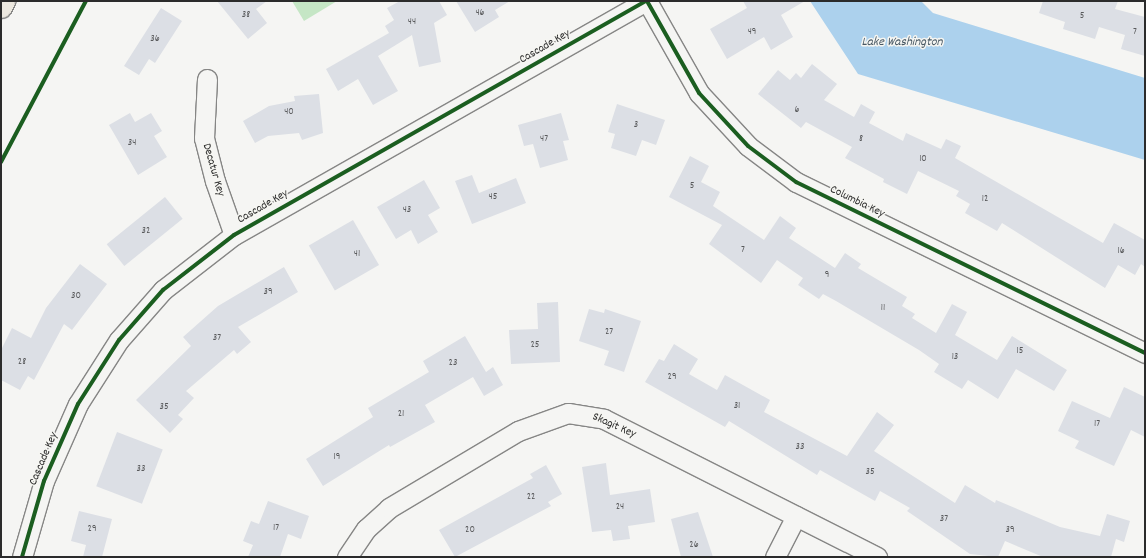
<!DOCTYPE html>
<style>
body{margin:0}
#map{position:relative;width:1146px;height:558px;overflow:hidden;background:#f5f5f3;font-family:Dekko,sans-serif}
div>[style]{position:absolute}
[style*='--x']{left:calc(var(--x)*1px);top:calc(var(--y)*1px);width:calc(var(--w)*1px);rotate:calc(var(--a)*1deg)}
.green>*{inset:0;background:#c5e6c5}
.water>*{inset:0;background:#acd1ed}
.building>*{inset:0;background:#dcdfe5;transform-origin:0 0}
.roads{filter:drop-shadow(1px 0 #868685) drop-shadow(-1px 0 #868685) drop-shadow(0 1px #868685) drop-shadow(0 -1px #868685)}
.minor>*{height:19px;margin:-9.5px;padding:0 9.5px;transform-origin:9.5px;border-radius:9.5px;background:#f5f5f3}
.motorway>*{height:22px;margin:-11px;padding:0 11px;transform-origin:11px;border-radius:11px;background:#ece8df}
.cycleway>*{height:4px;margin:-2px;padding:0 2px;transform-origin:2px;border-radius:2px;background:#1b5e20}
span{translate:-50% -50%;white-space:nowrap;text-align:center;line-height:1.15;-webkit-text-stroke:3px #f6f6f2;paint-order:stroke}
.number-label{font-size:10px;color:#595a5c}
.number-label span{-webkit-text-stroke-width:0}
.street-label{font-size:12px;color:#2b2b2b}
.water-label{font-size:13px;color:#485864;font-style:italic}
.frame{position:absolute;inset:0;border:2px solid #2b2b2b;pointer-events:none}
</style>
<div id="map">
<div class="green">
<div style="clip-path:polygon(292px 1px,337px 1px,304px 21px)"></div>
</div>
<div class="water">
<div style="clip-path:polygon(810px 1px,921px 1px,933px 13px,1145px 78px,1145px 160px,858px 74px)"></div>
</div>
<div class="building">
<div style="clip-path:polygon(217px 1px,267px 1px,256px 9px,267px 23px,248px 39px)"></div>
<div style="clip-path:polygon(400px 1px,439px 1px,447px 15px,434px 23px,441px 62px,419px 67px,412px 35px,378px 56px,398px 91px,373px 105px,358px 79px,338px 91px,326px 69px,389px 33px,385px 26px,394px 20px,387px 8px)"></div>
<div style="clip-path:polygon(456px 1px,510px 1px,495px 10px,499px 17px,475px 32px)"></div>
<div style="clip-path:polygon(743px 1px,805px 1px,781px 15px,793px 37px,771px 50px,764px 37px,727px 59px,710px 29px,747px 8px)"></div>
<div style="clip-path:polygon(1043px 1px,1118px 1px,1115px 9px,1145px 17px,1145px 56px,1121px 49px,1125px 35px,1099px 27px,1095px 39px,1063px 29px,1065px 22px,1039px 13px)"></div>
<div style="clip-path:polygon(161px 8px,182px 21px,155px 63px,149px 59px,139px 75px,124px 66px)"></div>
<div style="clip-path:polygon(812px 64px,837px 84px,824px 100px,854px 117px,861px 104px,875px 112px,869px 123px,903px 141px,906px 133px,941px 149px,946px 139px,961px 146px,955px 158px,1103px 243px,1114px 223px,1145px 240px,1145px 267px,1141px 264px,1135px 275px,1118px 265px,1105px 288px,1002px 223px,997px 231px,965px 213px,970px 204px,956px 196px,959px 191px,918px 171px,907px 194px,883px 182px,884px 179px,845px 158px,852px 147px,806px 122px,801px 128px,758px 94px,778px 70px,790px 80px,796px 73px,801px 78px)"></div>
<div style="clip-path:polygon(319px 94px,323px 133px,302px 140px,299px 133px,268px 136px,255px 143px,243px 121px,269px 106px,295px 101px,294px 96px)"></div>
<div style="clip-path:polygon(617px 104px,665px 120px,656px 145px,642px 140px,636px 156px,611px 148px,615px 134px,608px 132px)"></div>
<div style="clip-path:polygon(130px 113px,135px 122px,151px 113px,162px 131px,154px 136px,167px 157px,138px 175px,109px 125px)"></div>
<div style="clip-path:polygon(561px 113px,569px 140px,563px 141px,568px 160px,540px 168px,533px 144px,524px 146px,518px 125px)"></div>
<div style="clip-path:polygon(690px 156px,709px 166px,701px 182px,720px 192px,713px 206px,764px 240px,780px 216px,796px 228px,789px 238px,835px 268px,845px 253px,861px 264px,858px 268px,907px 297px,902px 306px,915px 314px,912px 318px,936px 333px,952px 304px,967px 312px,955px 335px,997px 360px,1012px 336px,1067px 370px,1054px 391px,1016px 369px,998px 399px,968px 380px,962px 389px,934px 372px,939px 364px,919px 350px,836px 301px,823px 294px,819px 299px,798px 285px,803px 278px,777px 260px,761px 283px,709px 244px,722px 225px,669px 197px)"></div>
<div style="clip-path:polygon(472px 175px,479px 193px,516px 178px,526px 203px,472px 224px,455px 181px)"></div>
<div style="clip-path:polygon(424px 180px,440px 208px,428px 215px,438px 232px,418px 244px,411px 230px,396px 239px,377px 207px)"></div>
<div style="left:165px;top:197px;width:28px;height:75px;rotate:51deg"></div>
<div style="left:353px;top:220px;width:52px;height:51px;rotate:60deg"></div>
<div style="clip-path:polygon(80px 264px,107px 284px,72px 330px,64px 324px,34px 380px,28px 376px,20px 390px,1px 380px,1px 350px,12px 328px,31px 338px,46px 308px)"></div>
<div style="clip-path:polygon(284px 267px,298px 292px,238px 327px,251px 342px,237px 354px,234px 350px,186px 391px,194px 398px,178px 415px,183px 419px,170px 433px,136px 400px,191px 346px,183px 337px,218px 306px)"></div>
<div style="clip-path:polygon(558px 302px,560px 362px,511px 364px,509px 330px,538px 329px,537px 303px)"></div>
<div style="clip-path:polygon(589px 309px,604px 313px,605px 309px,641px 321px,624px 372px,604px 365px,609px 351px,579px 341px)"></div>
<div style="clip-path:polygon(465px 336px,486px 372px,493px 367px,503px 385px,484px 396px,473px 377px,425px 405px,435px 422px,390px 447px,389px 445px,323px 486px,306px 459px,373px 417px,368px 408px,429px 372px,423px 361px)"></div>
<div style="clip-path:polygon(674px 344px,698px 359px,689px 374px,717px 390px,725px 375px,770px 400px,764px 412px,847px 456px,877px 412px,894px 425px,874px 451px,955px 503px,965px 485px,995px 503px,996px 500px,1060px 527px,1100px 536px,1107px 514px,1130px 521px,1124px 542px,1116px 539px,1111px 557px,1043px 557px,1005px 541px,998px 557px,970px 554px,907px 511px,910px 508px,880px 491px,875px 501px,820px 470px,817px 475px,729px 421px,725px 427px,645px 382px,659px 359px,664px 361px)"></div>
<div style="clip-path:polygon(1124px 387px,1145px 397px,1145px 437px,1131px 430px,1114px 466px,1075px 448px,1079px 441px,1058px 431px,1072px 401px,1110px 418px)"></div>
<div style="left:117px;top:432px;width:49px;height:58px;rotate:21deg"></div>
<div style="clip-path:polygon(606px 463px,610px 495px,650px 489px,655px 522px,628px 526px,630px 539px,613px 541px,611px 530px,592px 532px,582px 467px)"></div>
<div style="clip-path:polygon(546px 465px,562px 494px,548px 502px,551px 506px,455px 557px,439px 530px,533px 478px,530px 474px)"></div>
<div style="clip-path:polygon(268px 501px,309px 516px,301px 539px,288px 534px,280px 557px,248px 557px,253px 545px,243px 541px,251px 521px,259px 524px)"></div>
<div style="clip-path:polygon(79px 511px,112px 519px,102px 557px,83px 557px,86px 545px,71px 541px)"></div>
<div style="clip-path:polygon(698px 512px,713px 557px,681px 557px,671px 519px)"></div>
</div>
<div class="roads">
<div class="minor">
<div style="--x:647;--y:1;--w:106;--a:60.5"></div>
<div style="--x:699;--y:93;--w:72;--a:47.2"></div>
<div style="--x:748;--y:146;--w:60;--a:36.9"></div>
<div style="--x:796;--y:182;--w:389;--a:26.1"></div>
<div style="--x:207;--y:79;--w:59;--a:92.9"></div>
<div style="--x:204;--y:138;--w:44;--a:75.7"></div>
<div style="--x:215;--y:181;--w:57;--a:70.6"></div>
<div style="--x:22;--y:557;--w:79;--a:-73.9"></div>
<div style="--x:44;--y:481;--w:84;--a:-66.2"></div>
<div style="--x:78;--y:404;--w:76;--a:-57.4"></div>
<div style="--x:119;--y:340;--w:67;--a:-48.7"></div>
<div style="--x:163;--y:290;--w:90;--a:-37.8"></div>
<div style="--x:234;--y:235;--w:474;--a:-29.6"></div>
<div style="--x:347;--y:557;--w:34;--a:-56"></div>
<div style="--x:366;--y:529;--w:31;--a:-42"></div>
<div style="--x:389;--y:508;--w:150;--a:-30.8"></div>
<div style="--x:518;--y:431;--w:53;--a:-19.8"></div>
<div style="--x:568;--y:413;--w:36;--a:9"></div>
<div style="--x:604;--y:419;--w:306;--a:26.8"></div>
<div style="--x:775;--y:557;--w:46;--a:-62.9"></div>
</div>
<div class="motorway">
<div style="--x:1;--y:7;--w:7;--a:-63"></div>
</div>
</div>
<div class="cycleway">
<div style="--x:647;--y:1;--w:106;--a:60.5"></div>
<div style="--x:699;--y:93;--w:72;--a:47.2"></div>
<div style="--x:748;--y:146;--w:60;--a:36.9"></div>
<div style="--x:796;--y:182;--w:389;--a:26.1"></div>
<div style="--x:1;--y:162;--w:182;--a:-62.2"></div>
<div style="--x:22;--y:557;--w:79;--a:-73.9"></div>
<div style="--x:44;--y:481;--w:84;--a:-66.2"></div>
<div style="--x:78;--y:404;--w:76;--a:-57.4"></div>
<div style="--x:119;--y:340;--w:67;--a:-48.7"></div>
<div style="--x:163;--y:290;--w:90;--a:-37.8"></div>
<div style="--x:234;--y:235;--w:474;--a:-29.6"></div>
</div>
<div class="number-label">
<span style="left:480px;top:14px">46</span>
<span style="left:246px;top:16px">38</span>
<span style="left:1082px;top:17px">5</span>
<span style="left:412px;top:23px">44</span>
<span style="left:752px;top:33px">49</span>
<span style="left:1135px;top:33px">7</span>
<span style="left:155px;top:40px">36</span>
<span style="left:797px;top:111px">6</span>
<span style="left:289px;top:113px">40</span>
<span style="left:636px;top:126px">3</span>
<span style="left:544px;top:140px">47</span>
<span style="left:861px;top:140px">8</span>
<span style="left:132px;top:144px">34</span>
<span style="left:923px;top:160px">10</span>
<span style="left:692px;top:187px">5</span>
<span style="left:493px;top:198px">45</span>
<span style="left:985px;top:200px">12</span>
<span style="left:407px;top:211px">43</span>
<span style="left:146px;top:232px">32</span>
<span style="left:743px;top:251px">7</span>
<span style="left:1121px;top:252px">16</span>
<span style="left:357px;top:255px">41</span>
<span style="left:827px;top:276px">9</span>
<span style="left:268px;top:293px">39</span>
<span style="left:76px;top:297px">30</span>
<span style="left:883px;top:309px">11</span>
<span style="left:609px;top:333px">27</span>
<span style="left:217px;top:339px">37</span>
<span style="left:535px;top:346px">25</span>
<span style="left:1020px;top:352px">15</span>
<span style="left:955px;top:358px">13</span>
<span style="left:22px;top:363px">28</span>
<span style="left:453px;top:364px">23</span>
<span style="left:672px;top:378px">29</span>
<span style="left:737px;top:407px">31</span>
<span style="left:164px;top:408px">35</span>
<span style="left:401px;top:415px">21</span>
<span style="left:1097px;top:425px">17</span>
<span style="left:800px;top:448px">33</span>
<span style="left:337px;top:458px">19</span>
<span style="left:141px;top:470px">33</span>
<span style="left:870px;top:473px">35</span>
<span style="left:531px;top:498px">22</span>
<span style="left:620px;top:508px">24</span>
<span style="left:944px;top:520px">37</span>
<span style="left:276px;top:529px">17</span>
<span style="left:92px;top:530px">29</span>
<span style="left:470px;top:531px">20</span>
<span style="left:1010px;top:531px">39</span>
<span style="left:694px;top:546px">26</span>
</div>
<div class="street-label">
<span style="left:545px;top:47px;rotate:-30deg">Cascade Key</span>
<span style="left:213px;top:170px;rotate:74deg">Decatur Key</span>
<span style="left:857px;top:202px;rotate:26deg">Columbia Key</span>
<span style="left:263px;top:207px;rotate:-30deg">Cascade Key</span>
<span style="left:614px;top:426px;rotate:24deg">Skagit Key</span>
<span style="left:44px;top:459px;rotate:-67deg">Cascade Key</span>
</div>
<div class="water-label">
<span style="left:902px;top:43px">Lake Washington</span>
</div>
<div class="frame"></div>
</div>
